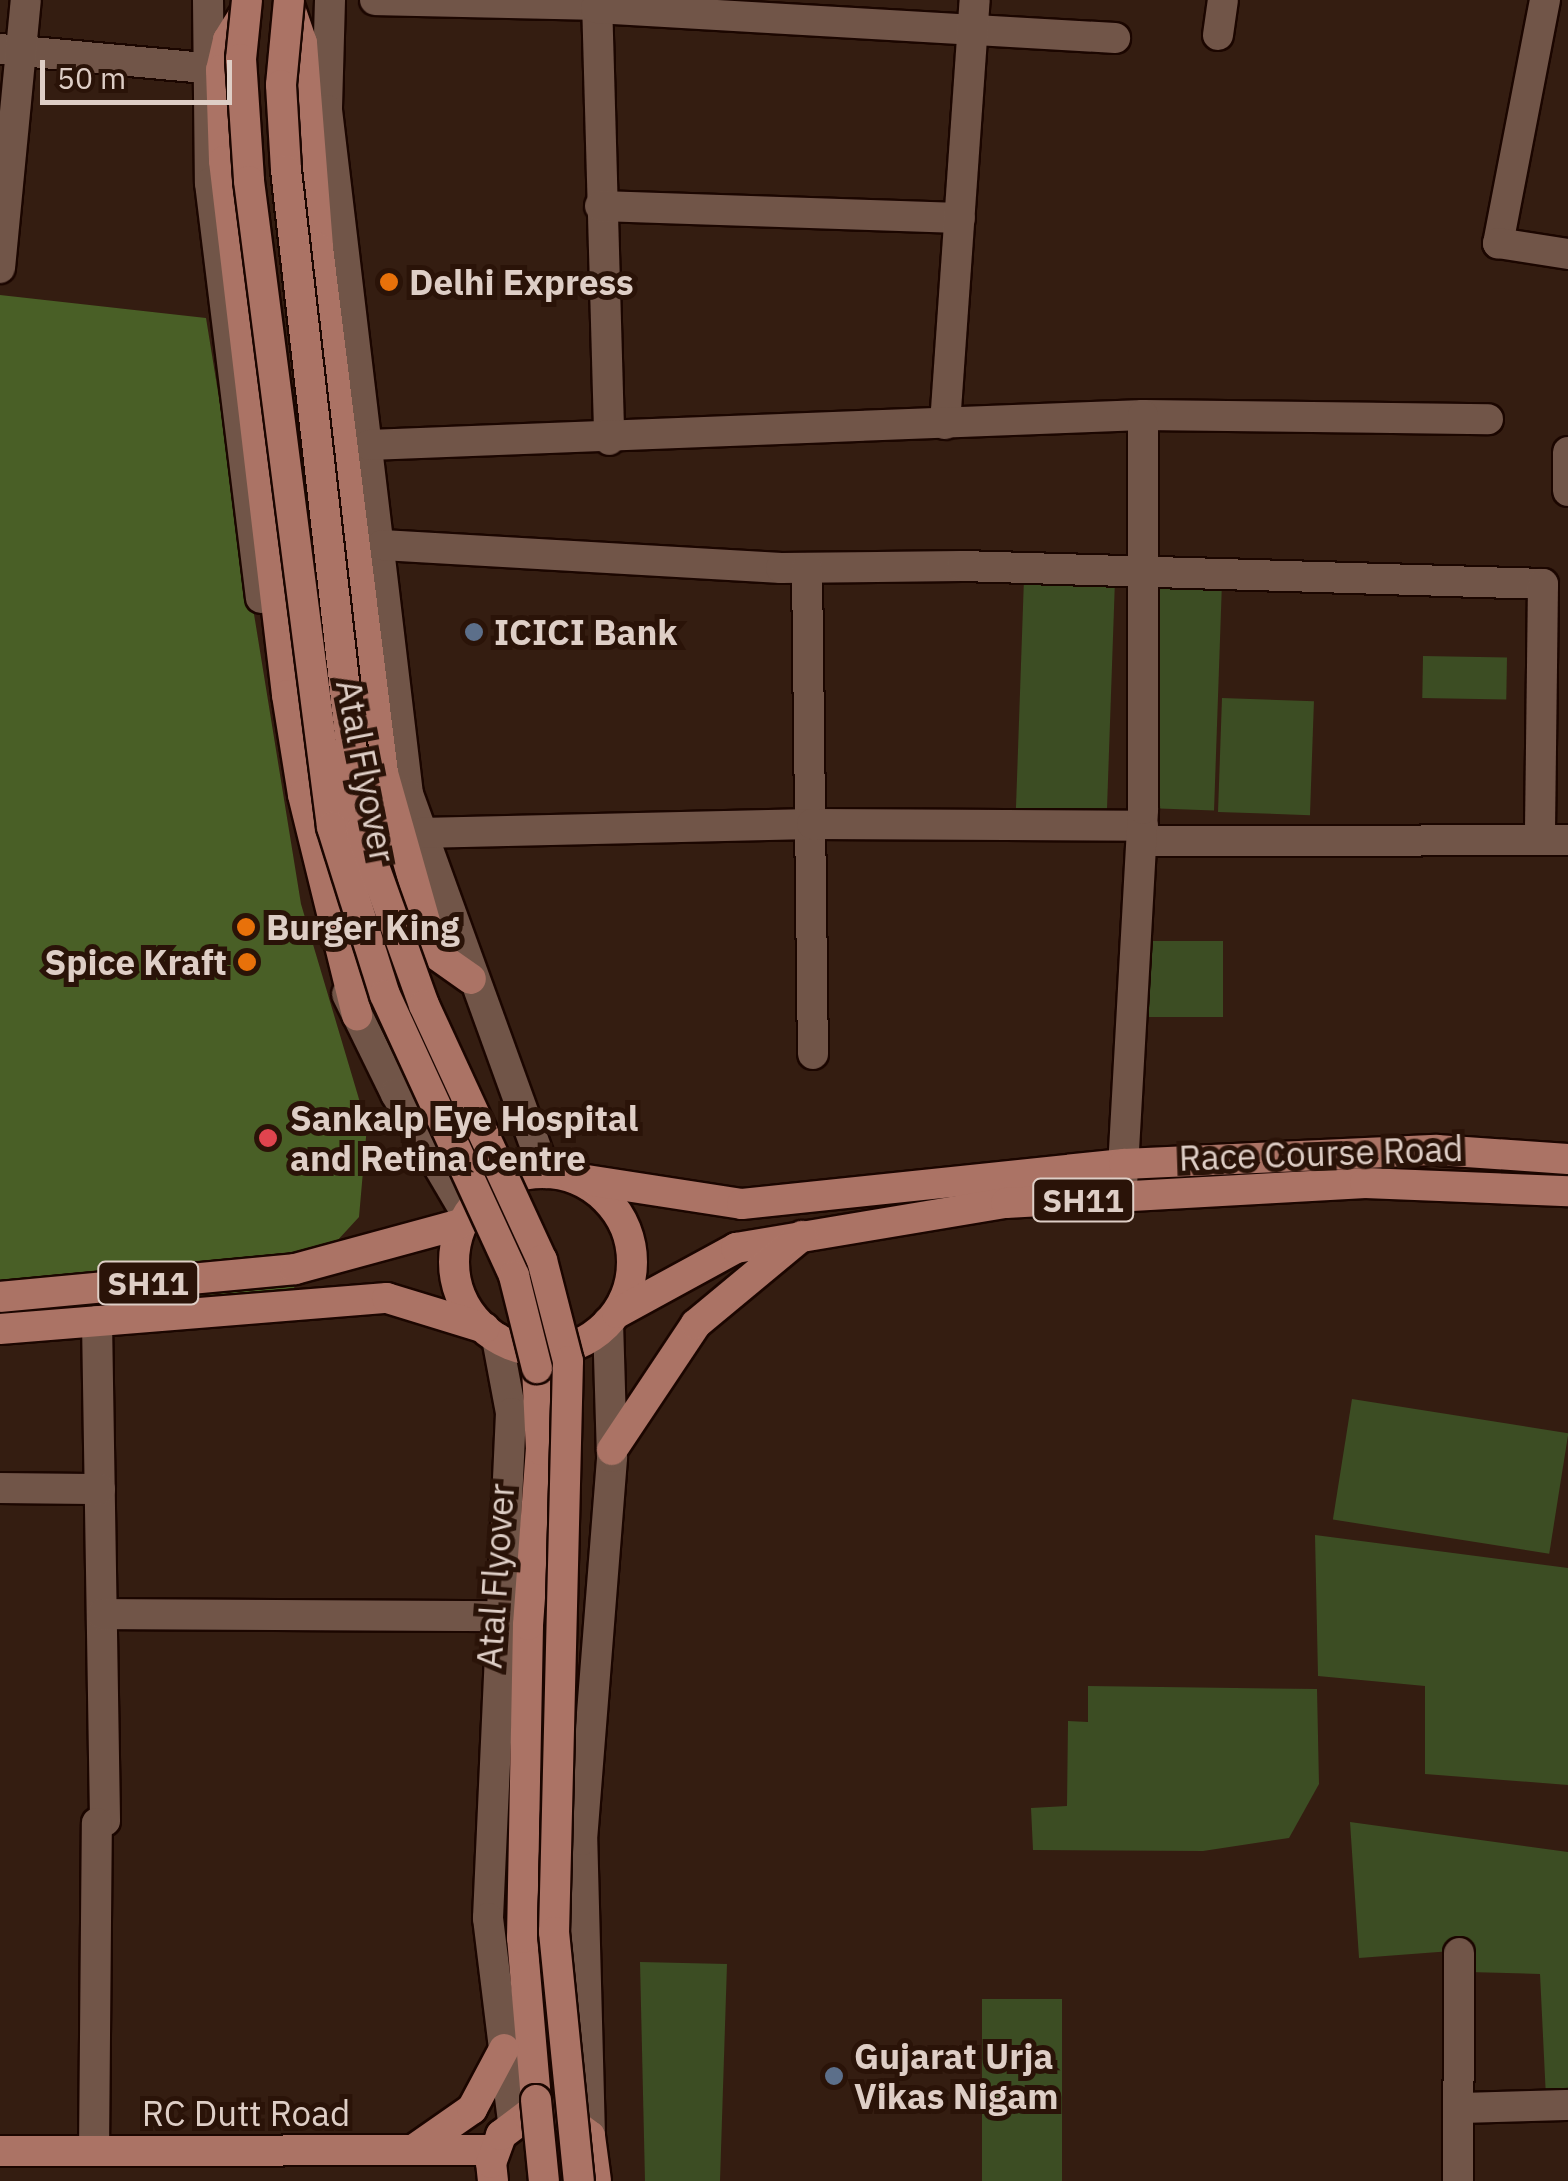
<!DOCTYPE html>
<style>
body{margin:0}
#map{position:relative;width:1568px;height:2181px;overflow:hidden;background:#341d11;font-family:"IBM Plex Sans",sans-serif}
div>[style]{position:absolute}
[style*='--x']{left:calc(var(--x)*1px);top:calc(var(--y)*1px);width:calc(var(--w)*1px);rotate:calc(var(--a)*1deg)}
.green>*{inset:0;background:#3c4d23;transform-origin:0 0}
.forest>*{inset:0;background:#495f26}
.roads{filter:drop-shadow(2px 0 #1b0600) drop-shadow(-2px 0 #1b0600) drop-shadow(0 2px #1b0600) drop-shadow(0 -2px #1b0600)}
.minor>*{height:30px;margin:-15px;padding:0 15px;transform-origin:15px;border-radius:15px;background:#715548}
.major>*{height:30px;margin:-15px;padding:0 15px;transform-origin:15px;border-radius:15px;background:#ab7365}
.major>.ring{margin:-15px;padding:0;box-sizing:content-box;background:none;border:30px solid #ab7365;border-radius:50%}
.bridges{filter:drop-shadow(2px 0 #1b0600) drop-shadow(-2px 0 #1b0600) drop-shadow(0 2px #1b0600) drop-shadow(0 -2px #1b0600)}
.major-bridge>*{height:30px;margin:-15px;padding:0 15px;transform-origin:15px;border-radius:15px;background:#ab7365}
.dots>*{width:28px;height:28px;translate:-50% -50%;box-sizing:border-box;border:5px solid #2a1308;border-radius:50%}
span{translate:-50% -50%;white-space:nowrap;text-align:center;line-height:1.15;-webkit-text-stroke:10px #2a1308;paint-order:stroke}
.shield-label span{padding:2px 8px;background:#2a1308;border:2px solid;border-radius:8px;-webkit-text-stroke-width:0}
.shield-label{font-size:32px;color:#decec6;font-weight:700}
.poi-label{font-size:35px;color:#decec6;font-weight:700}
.left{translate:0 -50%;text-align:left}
.right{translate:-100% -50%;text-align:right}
.street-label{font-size:35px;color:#decec6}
.scale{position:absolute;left:40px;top:60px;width:192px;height:45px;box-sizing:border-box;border:5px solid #decec6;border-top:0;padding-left:12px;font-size:30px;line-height:35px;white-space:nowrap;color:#decec6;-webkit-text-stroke:8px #2a1308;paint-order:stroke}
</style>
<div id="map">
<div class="green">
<div style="left:1024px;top:578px;width:91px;height:231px;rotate:2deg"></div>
<div style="left:1147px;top:581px;width:75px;height:227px;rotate:2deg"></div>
<div style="left:1423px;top:656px;width:84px;height:42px;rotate:1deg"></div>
<div style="left:1222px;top:698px;width:92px;height:114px;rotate:2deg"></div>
<div style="left:1149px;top:941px;width:74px;height:76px"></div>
<div style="left:1352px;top:1399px;width:219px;height:122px;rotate:9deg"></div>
<div style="clip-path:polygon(1315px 1535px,1568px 1568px,1568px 1785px,1425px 1774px,1425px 1686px,1318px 1676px)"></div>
<div style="clip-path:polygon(1088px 1686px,1317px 1689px,1319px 1784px,1289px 1838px,1203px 1851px,1033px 1850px,1031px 1808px,1067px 1806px,1068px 1721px,1088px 1722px)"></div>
<div style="clip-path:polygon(1350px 1822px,1568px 1852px,1568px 2097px,1546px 2098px,1540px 1974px,1468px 1972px,1465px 1950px,1359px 1958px)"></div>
<div style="clip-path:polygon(640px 1962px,727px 1964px,720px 2181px,645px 2181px)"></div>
<div style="left:982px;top:1999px;width:80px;height:182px"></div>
</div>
<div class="forest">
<div style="clip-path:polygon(0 295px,206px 318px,301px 904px,367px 1126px,359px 1217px,291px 1291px,0 1311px)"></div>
</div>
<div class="roads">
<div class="minor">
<div style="--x:208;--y:0;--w:183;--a:89.4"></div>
<div style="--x:210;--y:183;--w:418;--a:83"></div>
<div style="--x:330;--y:0;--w:110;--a:91.6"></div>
<div style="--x:327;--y:110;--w:689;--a:83.25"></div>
<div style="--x:408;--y:794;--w:403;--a:70.1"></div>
<div style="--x:375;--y:0;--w:222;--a:1.3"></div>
<div style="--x:597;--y:0;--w:440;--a:88.4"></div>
<div style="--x:1545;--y:0;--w:248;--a:100.9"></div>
<div style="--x:1498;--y:243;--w:71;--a:8.9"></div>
<div style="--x:596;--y:8;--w:520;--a:3.31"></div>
<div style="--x:1218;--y:35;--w:35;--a:-82"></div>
<div style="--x:0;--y:49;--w:207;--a:5.3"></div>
<div style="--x:600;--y:206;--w:360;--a:1.9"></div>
<div style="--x:0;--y:268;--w:269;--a:-84.5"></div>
<div style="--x:945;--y:424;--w:425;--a:-86"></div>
<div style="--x:369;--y:445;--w:775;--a:-2.22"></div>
<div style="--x:1143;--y:415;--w:345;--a:0.7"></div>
<div style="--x:1568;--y:452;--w:39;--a:90"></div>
<div style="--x:382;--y:545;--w:400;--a:3.3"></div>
<div style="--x:781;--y:568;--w:181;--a:-0.6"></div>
<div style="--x:962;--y:566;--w:581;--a:1.77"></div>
<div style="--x:1543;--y:584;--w:255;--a:90.7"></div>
<div style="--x:807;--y:568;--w:486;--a:89.3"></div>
<div style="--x:420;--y:833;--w:392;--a:-1.3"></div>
<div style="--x:812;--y:824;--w:331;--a:0.3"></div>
<div style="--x:1142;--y:841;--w:426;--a:-0.1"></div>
<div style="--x:347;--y:994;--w:111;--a:63.9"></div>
<div style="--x:396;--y:1094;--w:136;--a:59.5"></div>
<div style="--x:1122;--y:1186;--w:378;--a:-86.8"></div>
<div style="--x:1143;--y:809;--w:394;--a:-90"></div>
<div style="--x:97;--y:1321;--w:500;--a:89.08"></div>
<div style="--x:497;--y:1338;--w:76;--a:79.4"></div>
<div style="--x:511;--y:1413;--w:506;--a:92.61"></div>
<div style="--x:488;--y:1918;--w:207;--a:83"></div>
<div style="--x:0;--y:1488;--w:100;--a:0.6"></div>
<div style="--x:102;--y:1614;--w:394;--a:0.3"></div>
<div style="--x:1459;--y:2108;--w:109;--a:-1.6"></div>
<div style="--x:590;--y:2136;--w:296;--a:-91.5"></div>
<div style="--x:582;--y:1840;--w:384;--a:-85.5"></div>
<div style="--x:612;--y:1457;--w:135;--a:-91.7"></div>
<div style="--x:94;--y:2151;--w:328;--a:-89.5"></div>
<div style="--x:1458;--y:2181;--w:228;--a:-89.7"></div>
</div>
<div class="major">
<div style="--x:289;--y:5;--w:40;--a:71.1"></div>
<div style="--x:302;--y:43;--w:206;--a:85.5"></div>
<div style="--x:318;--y:248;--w:529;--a:82.94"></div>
<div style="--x:383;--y:773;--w:187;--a:74.2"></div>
<div style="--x:434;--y:953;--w:45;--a:35.1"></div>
<div style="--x:246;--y:11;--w:34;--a:122"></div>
<div style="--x:228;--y:40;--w:31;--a:103"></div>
<div style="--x:221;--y:70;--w:91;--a:88.1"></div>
<div style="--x:224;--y:161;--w:538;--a:83.27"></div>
<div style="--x:287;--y:695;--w:101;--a:80.9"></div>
<div style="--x:303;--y:795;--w:227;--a:76.2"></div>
<div class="ring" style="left:454px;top:1173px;width:148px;height:148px"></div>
<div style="--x:574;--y:1178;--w:170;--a:8.8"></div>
<div style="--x:742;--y:1204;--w:384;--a:-6"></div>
<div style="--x:1124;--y:1164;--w:313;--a:-2.6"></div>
<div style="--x:1437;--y:1150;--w:131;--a:3.9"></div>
<div style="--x:0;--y:1297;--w:296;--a:-5.4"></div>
<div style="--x:295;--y:1269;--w:168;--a:-15.2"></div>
<div style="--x:617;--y:1313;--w:136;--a:-28.6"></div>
<div style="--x:736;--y:1248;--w:274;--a:-9.5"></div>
<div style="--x:1006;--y:1203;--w:360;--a:-3.2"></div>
<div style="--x:1365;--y:1183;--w:203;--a:2.3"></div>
<div style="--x:0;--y:1329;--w:388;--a:-4.6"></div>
<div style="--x:387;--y:1298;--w:102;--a:17"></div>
<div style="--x:612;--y:1450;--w:151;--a:-56.3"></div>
<div style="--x:696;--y:1324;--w:138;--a:-39.7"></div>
<div style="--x:536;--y:2100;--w:163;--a:-94.9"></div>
<div style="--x:522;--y:1938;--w:313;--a:-88.9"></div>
<div style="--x:528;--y:1625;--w:175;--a:-85.8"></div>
<div style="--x:541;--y:1450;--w:82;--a:-92.8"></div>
<div style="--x:413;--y:2150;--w:72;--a:-34.8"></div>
<div style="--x:472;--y:2109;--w:68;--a:-61.9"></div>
<div style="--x:0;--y:2151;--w:493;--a:-0.1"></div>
<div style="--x:493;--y:2181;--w:18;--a:-96"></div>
<div style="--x:491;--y:2163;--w:30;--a:-70"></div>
<div style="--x:501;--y:2135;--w:34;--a:-37"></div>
<div style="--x:528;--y:2115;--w:17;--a:-10"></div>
<div style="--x:545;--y:2112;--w:17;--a:10"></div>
<div style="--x:562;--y:2115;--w:35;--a:37"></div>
<div style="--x:590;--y:2136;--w:45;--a:82.4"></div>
</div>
</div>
<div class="bridges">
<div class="major-bridge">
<div style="--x:247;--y:0;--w:59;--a:95.8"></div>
<div style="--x:241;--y:59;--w:122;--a:86.2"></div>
<div style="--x:249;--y:181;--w:651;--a:82.68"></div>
<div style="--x:332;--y:827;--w:176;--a:72.5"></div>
<div style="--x:385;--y:995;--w:309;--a:65.3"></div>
<div style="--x:514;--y:1276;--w:95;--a:76"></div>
<div style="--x:289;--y:0;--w:85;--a:95.4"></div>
<div style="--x:281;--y:85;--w:85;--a:86.6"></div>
<div style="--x:286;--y:170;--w:664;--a:83.52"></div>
<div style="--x:361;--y:830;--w:186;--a:70.2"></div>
<div style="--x:424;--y:1005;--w:281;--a:65.2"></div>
<div style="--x:542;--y:1260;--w:104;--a:75.6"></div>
<div style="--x:568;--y:1361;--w:571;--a:91.4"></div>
<div style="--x:554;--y:1932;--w:250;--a:84.3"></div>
<div style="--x:536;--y:2100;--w:81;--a:84.4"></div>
</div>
</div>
<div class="dots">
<div style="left:389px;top:282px;background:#e8710a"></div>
<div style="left:474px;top:632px;background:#5c6f8a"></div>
<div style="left:246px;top:927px;background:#e8710a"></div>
<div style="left:247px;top:962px;background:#e8710a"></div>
<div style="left:268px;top:1138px;background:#e0444e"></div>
<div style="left:834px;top:2076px;background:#5c6f8a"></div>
</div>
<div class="shield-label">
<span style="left:1083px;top:1200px">SH11</span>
<span style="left:148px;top:1283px">SH11</span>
</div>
<div class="poi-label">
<span class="left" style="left:409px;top:282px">Delhi Express</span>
<span class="left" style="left:494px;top:632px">ICICI Bank</span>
<span class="left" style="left:266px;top:927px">Burger King</span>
<span class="right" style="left:227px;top:962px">Spice Kraft</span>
<span class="left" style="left:290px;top:1138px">Sankalp Eye Hospital<br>and Retina Centre</span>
<span class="left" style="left:854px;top:2076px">Gujarat Urja<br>Vikas Nigam</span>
</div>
<div class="street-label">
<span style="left:366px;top:771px;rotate:79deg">Atal Flyover</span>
<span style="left:1321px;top:1153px;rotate:-2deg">Race Course Road</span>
<span style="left:495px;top:1576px;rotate:-86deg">Atal Flyover</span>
<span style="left:246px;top:2113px">RC Dutt Road</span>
</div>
<div class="scale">50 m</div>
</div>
